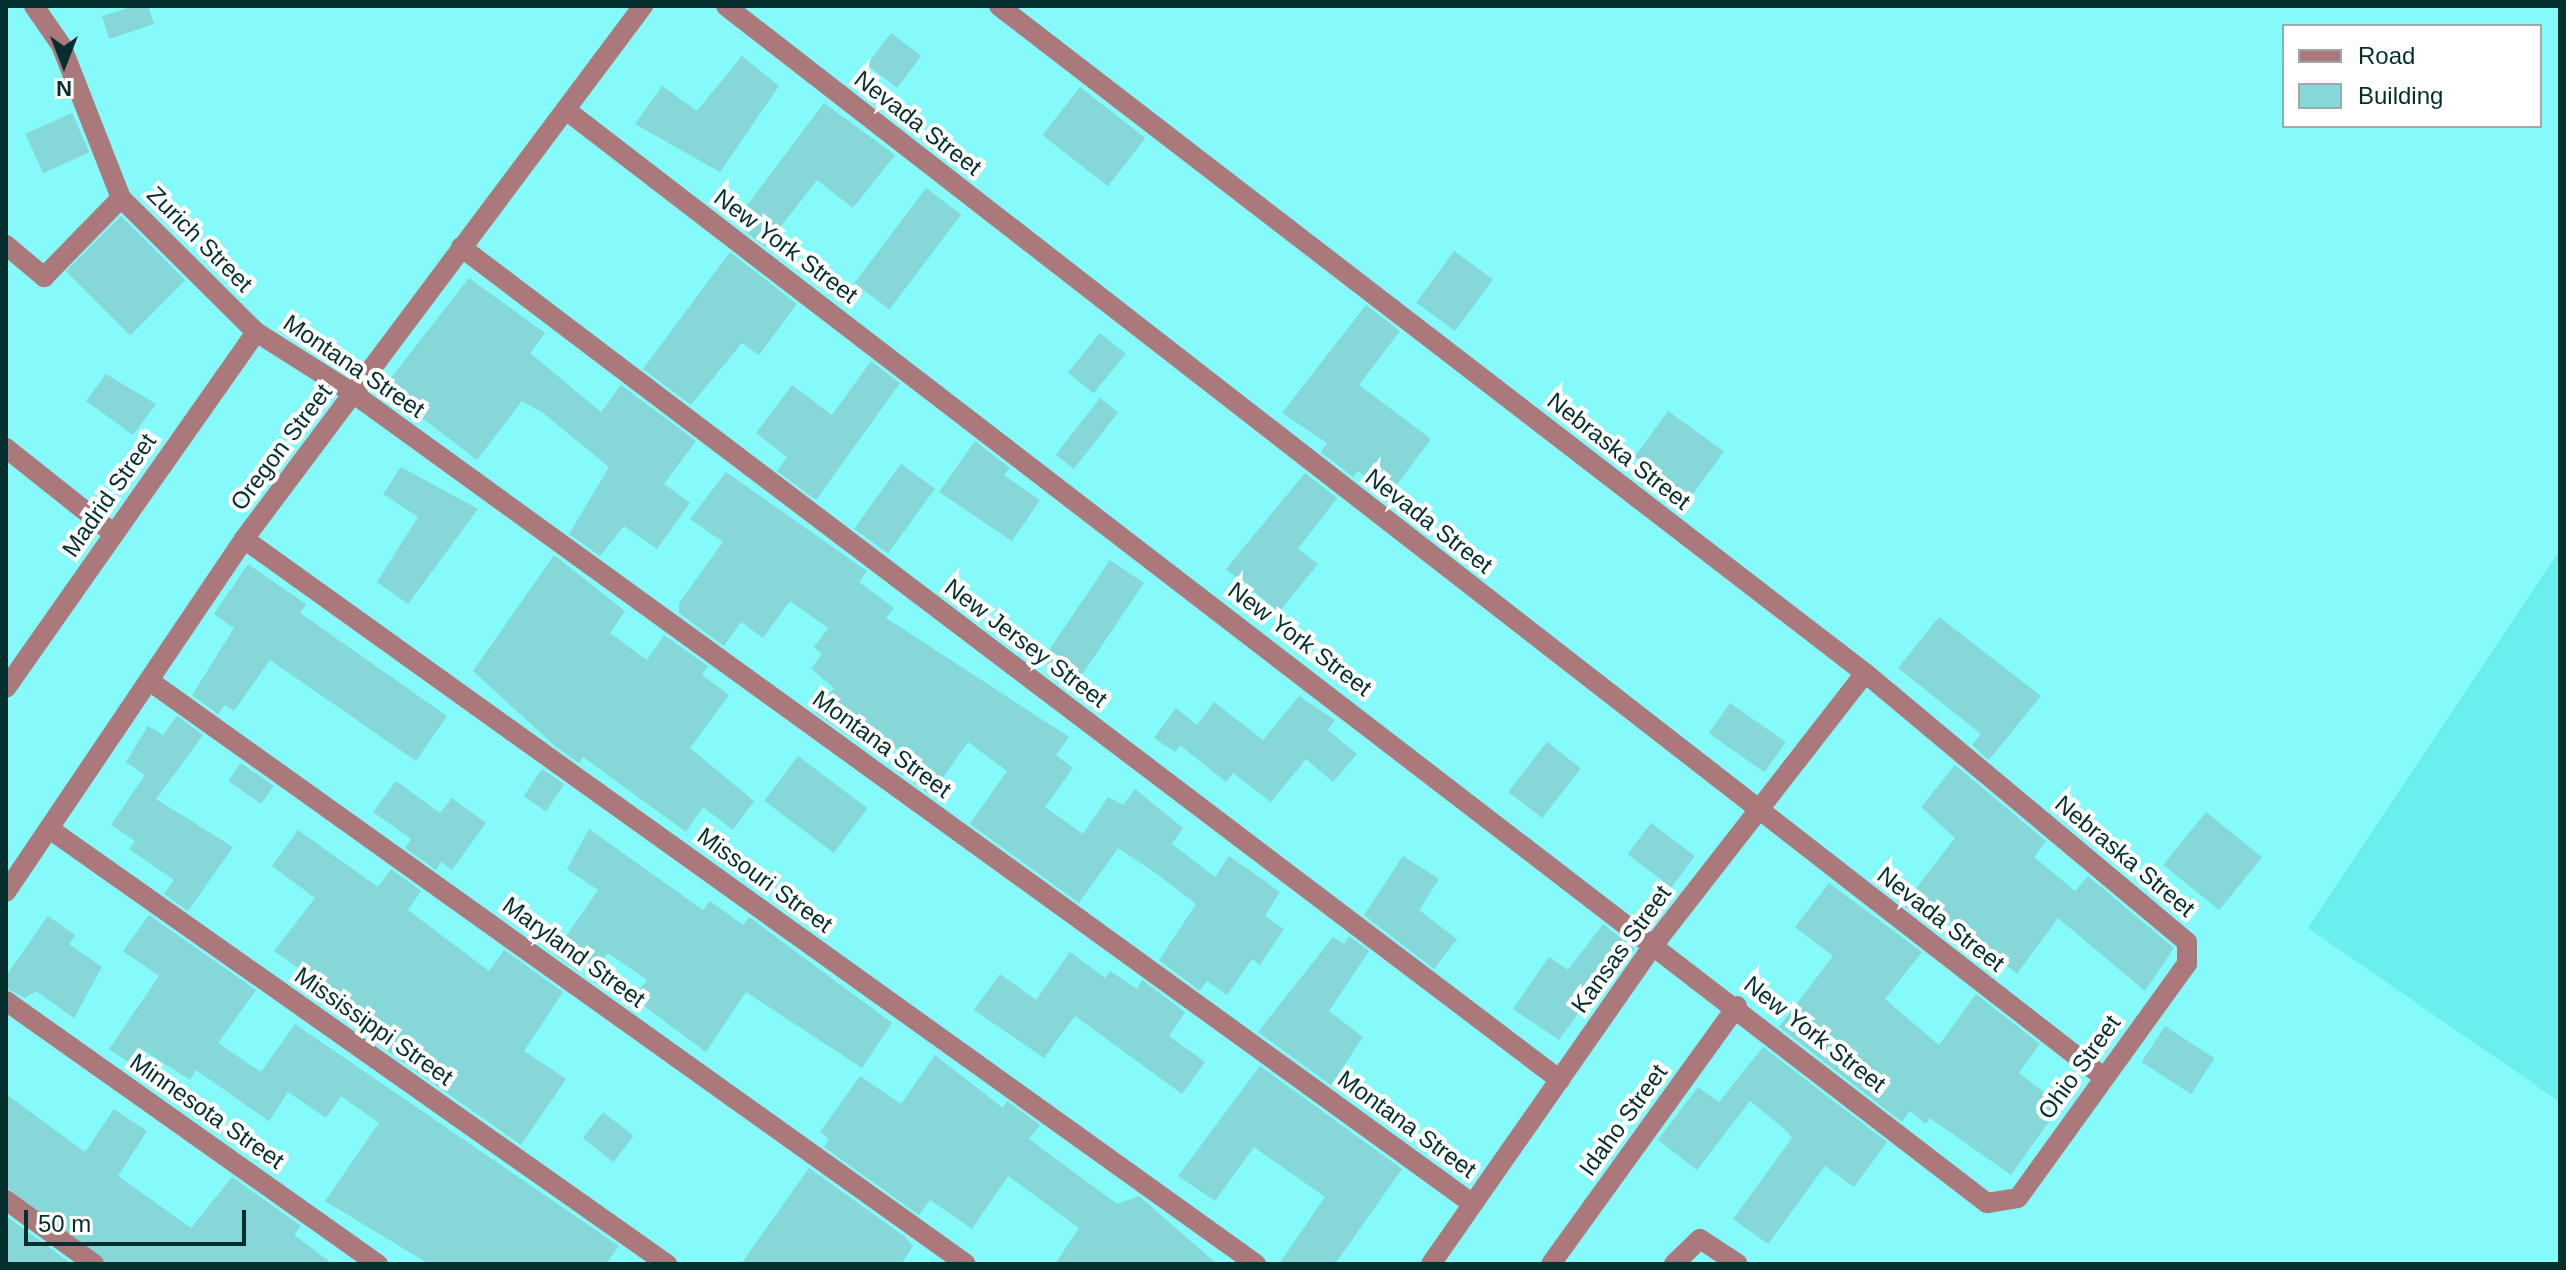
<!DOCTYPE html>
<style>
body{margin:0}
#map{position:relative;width:2566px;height:1270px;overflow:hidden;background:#84fafa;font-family:Helvetica,sans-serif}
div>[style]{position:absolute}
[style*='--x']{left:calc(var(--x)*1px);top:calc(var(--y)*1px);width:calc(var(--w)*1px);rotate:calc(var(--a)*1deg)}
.built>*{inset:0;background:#6aeeee}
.building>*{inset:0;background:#85d8d7;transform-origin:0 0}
.minor>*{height:20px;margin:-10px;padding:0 10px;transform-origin:10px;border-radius:10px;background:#ab797c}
span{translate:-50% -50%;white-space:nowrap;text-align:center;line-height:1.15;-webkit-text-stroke:8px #fff;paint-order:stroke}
.street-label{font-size:24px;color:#052e2e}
.frame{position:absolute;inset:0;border:8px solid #052e2e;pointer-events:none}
.legend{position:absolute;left:2282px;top:24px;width:260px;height:104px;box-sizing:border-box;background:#fff;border:2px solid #9babab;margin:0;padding:10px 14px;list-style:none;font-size:24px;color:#052e2e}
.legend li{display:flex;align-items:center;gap:16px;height:40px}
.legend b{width:40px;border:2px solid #9babab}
.north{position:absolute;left:24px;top:24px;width:80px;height:80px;-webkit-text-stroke:6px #fff;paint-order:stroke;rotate:180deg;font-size:22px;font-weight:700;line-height:32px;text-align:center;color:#052e2e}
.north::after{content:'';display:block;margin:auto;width:28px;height:36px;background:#052e2e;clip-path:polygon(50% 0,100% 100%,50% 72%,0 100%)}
.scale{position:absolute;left:24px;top:1210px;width:222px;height:36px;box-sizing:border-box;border:4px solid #052e2e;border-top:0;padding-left:10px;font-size:24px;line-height:28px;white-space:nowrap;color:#052e2e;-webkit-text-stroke:6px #fff;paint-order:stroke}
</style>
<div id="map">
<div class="built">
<div style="clip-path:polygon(2560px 550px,2560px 1102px,2308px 928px)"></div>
</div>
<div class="building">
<div style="clip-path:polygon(135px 6px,148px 6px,154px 24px,109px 39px,102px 16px)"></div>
<div style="left:891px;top:33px;width:38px;height:40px;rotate:37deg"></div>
<div style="clip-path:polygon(742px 56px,779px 86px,720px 172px,635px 124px,662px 86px,697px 111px)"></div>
<div style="left:1080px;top:87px;width:83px;height:61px;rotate:38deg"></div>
<div style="clip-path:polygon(824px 103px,895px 155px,853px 208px,817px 180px,765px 247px,745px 231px,753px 221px,742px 212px)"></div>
<div style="left:72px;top:113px;width:43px;height:51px;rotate:66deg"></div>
<div style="left:926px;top:188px;width:44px;height:119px;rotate:37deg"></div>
<div style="left:121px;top:216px;width:91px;height:78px;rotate:45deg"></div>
<div style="left:1454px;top:251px;width:48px;height:64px;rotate:36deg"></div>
<div style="clip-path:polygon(730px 252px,797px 304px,759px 355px,742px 343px,691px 405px,643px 369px)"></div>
<div style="clip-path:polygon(469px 278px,545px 333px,530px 353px,601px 412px,621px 385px,696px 441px,664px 484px,690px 503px,657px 549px,624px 526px,600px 556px,569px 534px,609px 467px,543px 413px,522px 401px,477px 460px,383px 388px)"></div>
<div style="clip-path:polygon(1366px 305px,1400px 331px,1359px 385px,1431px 439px,1389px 495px,1358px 471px,1353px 477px,1321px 452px,1327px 443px,1282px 413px)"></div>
<div style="left:1100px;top:333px;width:33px;height:51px;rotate:39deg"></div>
<div style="clip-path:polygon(871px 361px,900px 383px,816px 500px,777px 471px,787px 457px,756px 433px,792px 385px,832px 415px)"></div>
<div style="clip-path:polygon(106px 374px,156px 404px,133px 435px,86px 401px)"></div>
<div style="left:1100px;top:398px;width:23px;height:72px;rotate:38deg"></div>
<div style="left:1668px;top:411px;width:69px;height:57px;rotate:36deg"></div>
<div style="clip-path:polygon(975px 441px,1010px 468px,1004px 475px,1040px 500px,1012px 541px,939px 492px)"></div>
<div style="left:901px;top:464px;width:42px;height:80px;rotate:36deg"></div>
<div style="clip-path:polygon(401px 467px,478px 509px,408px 604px,377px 582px,418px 517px,383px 494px)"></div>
<div style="clip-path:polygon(726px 472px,867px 571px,859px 582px,894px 608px,886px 618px,1069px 737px,1056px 755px,1073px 768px,1045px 807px,1083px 834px,1108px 797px,1123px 805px,1135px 789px,1183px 828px,1172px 844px,1215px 877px,1229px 856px,1280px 892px,1265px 916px,1284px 929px,1260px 965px,1252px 959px,1227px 995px,1207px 981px,1200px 991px,1159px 960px,1196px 904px,1157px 874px,1118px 848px,1079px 903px,970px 824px,1007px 771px,968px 742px,931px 795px,896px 770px,906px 755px,863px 726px,853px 739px,815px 712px,834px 688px,811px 669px,822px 654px,814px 647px,828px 628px,790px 601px,763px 638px,741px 622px,724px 646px,679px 613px,679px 603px,723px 542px,690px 519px)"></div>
<div style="clip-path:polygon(1305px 473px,1337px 498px,1298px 549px,1318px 564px,1279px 612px,1226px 569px)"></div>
<div style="clip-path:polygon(554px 555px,625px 611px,610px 633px,647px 660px,664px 635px,708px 666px,702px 675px,729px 695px,690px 748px,754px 801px,733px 830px,703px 807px,686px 832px,583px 757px,579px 763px,556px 747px,473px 671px)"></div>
<div style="left:1110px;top:560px;width:41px;height:121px;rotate:34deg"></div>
<div style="clip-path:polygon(248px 564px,306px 604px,300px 613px,447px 716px,416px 761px,270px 660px,234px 711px,225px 705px,218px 714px,192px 695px,234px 628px,214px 614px)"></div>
<div style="clip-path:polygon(1939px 617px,2041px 696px,1989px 760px,1972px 745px,1981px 734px,1898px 668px)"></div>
<div style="clip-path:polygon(1299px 696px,1335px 720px,1328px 730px,1357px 754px,1333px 782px,1306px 759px,1271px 802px,1233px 773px,1226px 782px,1180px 745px,1175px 752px,1154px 738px,1176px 708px,1197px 725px,1214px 702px,1263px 740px)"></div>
<div style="left:1730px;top:703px;width:68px;height:37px;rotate:35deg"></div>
<div style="clip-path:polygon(177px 716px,203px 735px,156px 799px,233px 847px,188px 911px,164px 894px,174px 880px,129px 849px,135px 841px,111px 825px,145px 775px,126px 762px,148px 726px,163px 735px)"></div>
<div style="left:1547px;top:742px;width:43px;height:63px;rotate:38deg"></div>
<div style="left:798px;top:756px;width:87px;height:56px;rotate:37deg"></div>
<div style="left:241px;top:763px;width:40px;height:22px;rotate:35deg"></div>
<div style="clip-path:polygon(1955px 765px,2046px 841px,2034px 857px,2075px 891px,2088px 876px,2174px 948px,2145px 991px,2058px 918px,2017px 974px,1948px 919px,1938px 932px,1903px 905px,1955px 838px,1921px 807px)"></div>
<div style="left:542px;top:769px;width:27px;height:33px;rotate:34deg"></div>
<div style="clip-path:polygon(396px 781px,440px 813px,452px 798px,486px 823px,452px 870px,441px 862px,436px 870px,405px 848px,411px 839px,373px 812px)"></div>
<div style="left:2206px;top:812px;width:72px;height:68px;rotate:39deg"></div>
<div style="left:1651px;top:823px;width:55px;height:39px;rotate:37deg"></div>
<div style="clip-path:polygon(589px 829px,703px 910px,710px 901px,743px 925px,749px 917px,892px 1023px,862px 1068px,746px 992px,706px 1052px,633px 998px,647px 980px,608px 953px,595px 972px,582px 964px,578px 971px,554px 954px,598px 890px,567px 869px)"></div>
<div style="clip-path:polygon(298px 830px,378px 887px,391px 869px,421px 891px,408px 910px,489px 971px,504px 950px,563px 992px,524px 1051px,566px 1079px,521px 1145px,373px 1041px,383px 1027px,274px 951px,315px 898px,272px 866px)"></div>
<div style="clip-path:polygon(1403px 856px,1439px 879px,1419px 910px,1457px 939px,1434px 969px,1364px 915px)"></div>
<div style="clip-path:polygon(1829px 883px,1922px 952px,1885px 999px,1939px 1045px,1976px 994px,2040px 1044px,2019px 1073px,2061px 1105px,2011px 1175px,1930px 1118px,1926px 1124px,1910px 1111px,1902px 1122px,1779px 1027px,1833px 956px,1795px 927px)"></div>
<div style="clip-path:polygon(149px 915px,256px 990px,218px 1043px,261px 1072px,295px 1024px,619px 1246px,606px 1264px,429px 1264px,325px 1201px,379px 1123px,341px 1096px,326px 1118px,288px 1092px,269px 1121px,196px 1070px,190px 1080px,140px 1048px,130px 1063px,109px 1049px,159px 976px,123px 951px)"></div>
<div style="clip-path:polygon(48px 916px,75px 935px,69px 944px,102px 967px,74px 1018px,36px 991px,25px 998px,6px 988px,6px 976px)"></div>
<div style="clip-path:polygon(1603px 924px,1635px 949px,1617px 975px,1609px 970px,1559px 1040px,1513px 1009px,1549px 957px,1568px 970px)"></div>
<div style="clip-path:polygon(1349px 936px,1369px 951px,1329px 1011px,1363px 1037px,1331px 1085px,1258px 1032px,1333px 937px,1344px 944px)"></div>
<div style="clip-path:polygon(1070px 952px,1105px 978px,1110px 971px,1137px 989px,1142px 980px,1185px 1012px,1169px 1036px,1205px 1062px,1182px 1094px,1075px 1016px,1044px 1058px,974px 1010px,1000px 974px,1036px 1000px)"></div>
<div style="left:2165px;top:1026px;width:59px;height:43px;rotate:33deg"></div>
<div style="clip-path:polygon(1763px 1047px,1887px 1142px,1854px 1187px,1825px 1166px,1768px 1244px,1733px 1219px,1792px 1138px,1787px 1131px,1750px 1101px,1697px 1170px,1658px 1140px,1698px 1087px,1719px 1102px)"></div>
<div style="clip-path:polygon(935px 1055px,1003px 1108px,1007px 1101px,1040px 1125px,1029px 1139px,1117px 1204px,1139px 1196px,1217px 1264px,1055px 1264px,1079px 1228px,1008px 1176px,972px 1229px,930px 1200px,919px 1215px,824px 1147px,829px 1139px,820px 1132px,860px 1076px,901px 1104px)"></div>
<div style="clip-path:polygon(1260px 1066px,1402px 1169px,1335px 1264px,1279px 1264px,1325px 1197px,1254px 1147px,1215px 1201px,1178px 1176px)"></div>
<div style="clip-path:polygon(6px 1094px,85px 1152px,114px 1109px,147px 1131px,118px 1176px,191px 1228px,232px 1177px,301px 1226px,294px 1235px,333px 1264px,107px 1264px,6px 1187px)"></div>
<div style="left:603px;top:1112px;width:39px;height:33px;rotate:38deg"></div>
<div style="clip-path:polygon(809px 1168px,904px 1236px,913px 1246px,901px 1264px,741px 1264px)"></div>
<div style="clip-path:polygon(6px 1216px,72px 1264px,6px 1264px)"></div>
</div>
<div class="minor">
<div style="--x:34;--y:6;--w:47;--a:55.3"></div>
<div style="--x:61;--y:45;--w:164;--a:68.6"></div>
<div style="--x:121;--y:198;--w:190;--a:44.8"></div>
<div style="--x:256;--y:332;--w:116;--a:32.3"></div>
<div style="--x:354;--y:394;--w:1381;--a:35.9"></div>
<div style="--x:726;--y:6;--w:1743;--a:37.87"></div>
<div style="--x:566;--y:110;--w:1793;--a:37.57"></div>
<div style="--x:1987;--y:1203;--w:31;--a:-9"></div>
<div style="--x:2018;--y:1198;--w:289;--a:-54.2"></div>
<div style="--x:2187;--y:964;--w:22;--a:-90"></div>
<div style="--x:2187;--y:942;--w:420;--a:-140.1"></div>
<div style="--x:1865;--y:673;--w:1093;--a:-142.4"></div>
<div style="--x:6;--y:245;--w:50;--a:40.1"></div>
<div style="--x:44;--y:277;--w:110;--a:-45.7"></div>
<div style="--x:461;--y:247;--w:1379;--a:37.16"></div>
<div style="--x:6;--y:448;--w:138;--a:38.5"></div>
<div style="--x:244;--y:539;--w:1245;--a:35.62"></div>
<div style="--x:151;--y:682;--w:1001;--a:35.53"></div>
<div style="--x:6;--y:688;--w:435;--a:-54.9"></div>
<div style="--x:51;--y:830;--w:754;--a:35.17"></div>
<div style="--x:6;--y:892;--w:426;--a:-56"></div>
<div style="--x:244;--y:539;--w:666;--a:-53.18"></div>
<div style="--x:6;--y:1001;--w:456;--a:35.3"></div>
<div style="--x:6;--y:1200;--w:109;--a:36"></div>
<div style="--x:1431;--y:1264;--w:391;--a:-55.1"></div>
<div style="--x:1655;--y:943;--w:342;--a:-52.1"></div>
<div style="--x:1551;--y:1264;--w:318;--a:-54.2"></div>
<div style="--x:1674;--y:1264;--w:36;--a:-44"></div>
<div style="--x:1700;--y:1239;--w:45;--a:33.3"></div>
</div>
<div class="street-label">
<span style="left:918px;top:123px;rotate:38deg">Nevada Street</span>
<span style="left:200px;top:239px;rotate:45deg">Zurich Street</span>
<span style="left:786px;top:246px;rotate:37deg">New York Street</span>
<span style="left:354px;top:366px;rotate:34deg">Montana Street</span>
<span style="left:281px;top:447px;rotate:-53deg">Oregon Street</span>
<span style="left:1619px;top:451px;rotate:38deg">Nebraska Street</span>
<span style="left:109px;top:495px;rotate:-55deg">Madrid Street</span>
<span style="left:1429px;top:521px;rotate:38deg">Nevada Street</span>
<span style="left:1300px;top:639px;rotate:37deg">New York Street</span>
<span style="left:1026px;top:643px;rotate:37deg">New Jersey Street</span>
<span style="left:882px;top:744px;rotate:36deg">Montana Street</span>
<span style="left:2125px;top:856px;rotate:40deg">Nebraska Street</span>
<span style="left:765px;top:880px;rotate:36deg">Missouri Street</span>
<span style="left:1941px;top:919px;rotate:38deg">Nevada Street</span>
<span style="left:1621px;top:949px;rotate:-54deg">Kansas Street</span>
<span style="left:574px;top:952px;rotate:36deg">Maryland Street</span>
<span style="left:374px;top:1026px;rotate:35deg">Mississippi Street</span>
<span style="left:1815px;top:1034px;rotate:38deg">New York Street</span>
<span style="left:2079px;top:1067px;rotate:-54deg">Ohio Street</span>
<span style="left:207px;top:1111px;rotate:35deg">Minnesota Street</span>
<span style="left:1623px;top:1120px;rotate:-54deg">Idaho Street</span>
<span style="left:1407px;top:1124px;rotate:36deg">Montana Street</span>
</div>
<div class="frame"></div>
<ul class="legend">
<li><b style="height:10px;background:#ab797c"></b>Road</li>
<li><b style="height:22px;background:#85d8d7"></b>Building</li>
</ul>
<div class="north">N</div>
<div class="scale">50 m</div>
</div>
